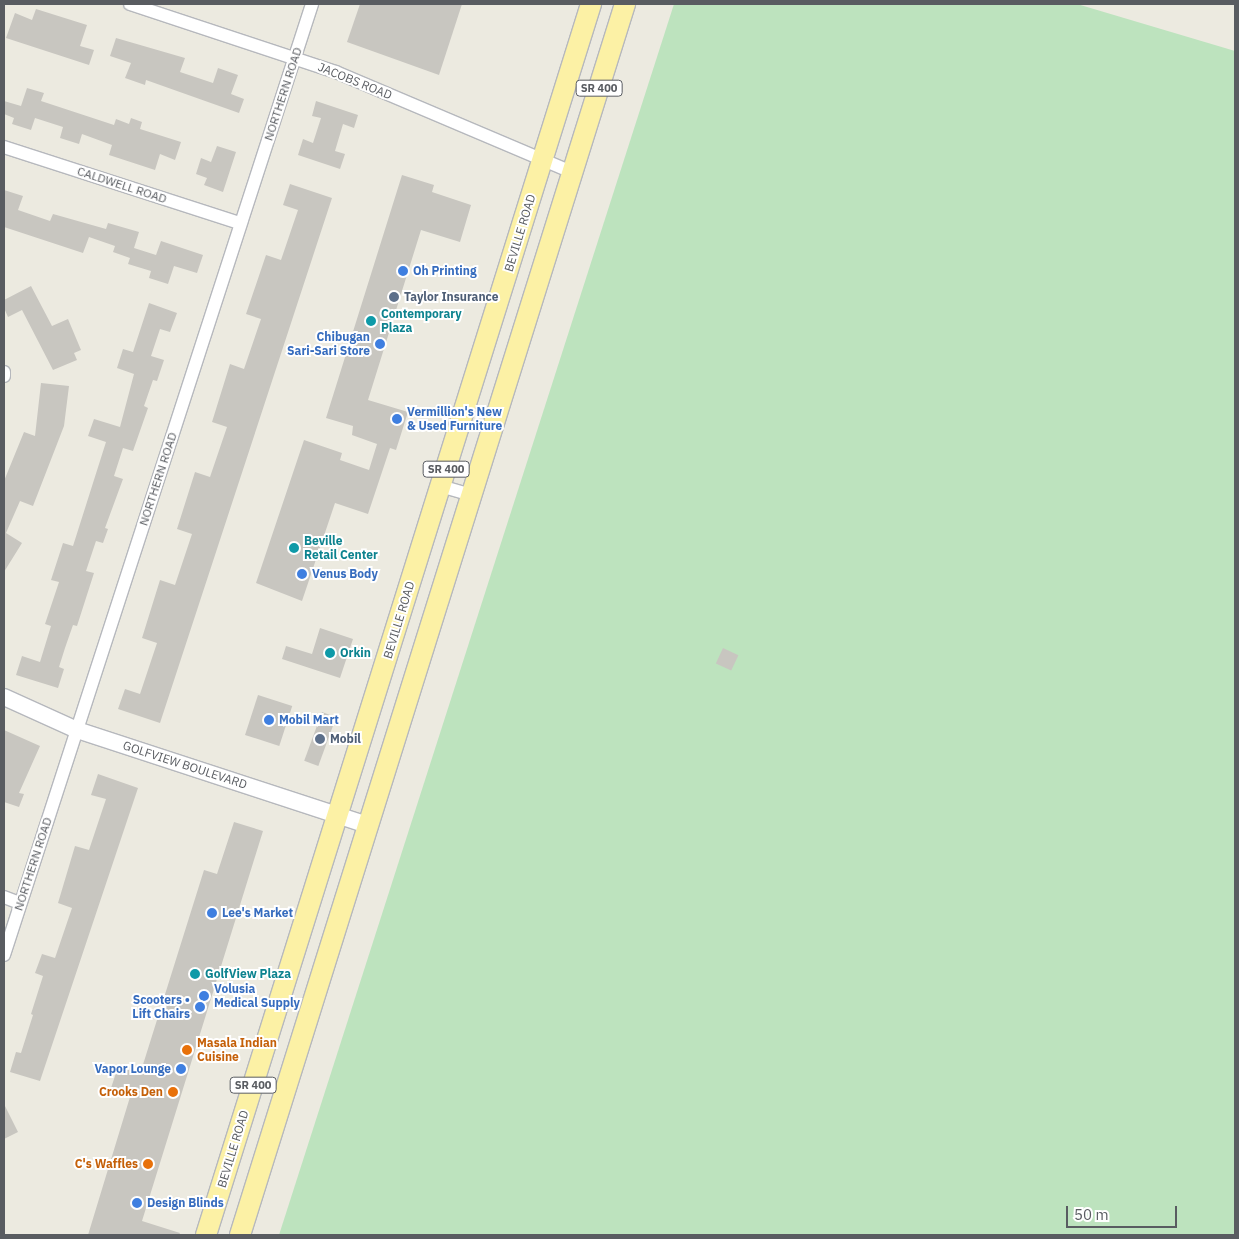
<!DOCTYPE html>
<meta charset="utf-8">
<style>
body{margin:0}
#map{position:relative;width:1239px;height:1239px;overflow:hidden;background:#eceae0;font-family:"IBM Plex Sans",sans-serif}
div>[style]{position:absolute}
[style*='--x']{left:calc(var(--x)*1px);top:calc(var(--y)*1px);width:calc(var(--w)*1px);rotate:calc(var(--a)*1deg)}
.green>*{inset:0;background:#bde3be}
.building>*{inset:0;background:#c8c6c0;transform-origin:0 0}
.roads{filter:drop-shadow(1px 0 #b6b8bd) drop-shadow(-1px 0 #b6b8bd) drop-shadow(0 1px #b6b8bd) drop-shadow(0 -1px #b6b8bd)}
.minor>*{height:12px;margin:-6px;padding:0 6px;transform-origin:6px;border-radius:6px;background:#fff}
.tertiary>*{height:16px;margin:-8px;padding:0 8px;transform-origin:8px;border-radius:8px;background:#fff}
.primary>*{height:20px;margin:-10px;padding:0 10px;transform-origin:10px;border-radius:10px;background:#fcf1a5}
.dots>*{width:14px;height:14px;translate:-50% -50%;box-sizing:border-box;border:2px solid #fff;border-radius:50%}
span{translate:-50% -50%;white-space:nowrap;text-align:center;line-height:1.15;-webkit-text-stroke:4px #fff;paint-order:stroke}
.shield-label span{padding:1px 4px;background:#fff;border:1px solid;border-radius:4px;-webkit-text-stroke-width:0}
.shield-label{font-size:11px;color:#595c61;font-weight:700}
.street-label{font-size:12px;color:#595c61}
.shop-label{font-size:12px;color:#366cbe;font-weight:700}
.left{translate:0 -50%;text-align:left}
.right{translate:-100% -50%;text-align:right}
.service-label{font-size:12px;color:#4e5e75;font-weight:700}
.culture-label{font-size:12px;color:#0d838f;font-weight:700}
.food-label{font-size:12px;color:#c56008;font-weight:700}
.frame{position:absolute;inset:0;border:5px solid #595c61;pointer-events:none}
.scale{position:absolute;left:1066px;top:1206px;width:111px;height:22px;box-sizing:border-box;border:2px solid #595c61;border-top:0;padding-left:6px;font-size:15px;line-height:18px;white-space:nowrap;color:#595c61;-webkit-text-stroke:4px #fff;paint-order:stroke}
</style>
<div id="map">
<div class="green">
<div style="clip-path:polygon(674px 4px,1077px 4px,1235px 51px,1235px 1235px,279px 1235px)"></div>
</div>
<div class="building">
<div style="clip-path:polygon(360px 4px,462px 4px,439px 75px,347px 42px)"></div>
<div style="clip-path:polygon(36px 9px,87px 25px,80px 46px,94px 50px,89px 65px,6px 38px,15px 13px,32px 20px)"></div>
<div style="clip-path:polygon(116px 38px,185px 58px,180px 72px,213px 83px,218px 68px,238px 75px,231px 94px,244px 99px,239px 113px,146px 80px,145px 85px,125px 78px,131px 63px,110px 56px)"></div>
<div style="clip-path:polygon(27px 88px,44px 93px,41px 101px,114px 125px,116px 119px,129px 124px,131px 118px,142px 122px,140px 129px,181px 142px,175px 160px,160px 154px,155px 170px,109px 155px,112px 145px,82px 134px,79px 144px,60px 138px,63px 127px,35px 118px,31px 130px,12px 124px,14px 118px,4px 114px,4px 101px,21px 106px)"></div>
<div style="clip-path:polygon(316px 101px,358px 115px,354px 128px,343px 124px,335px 151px,345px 154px,340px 169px,298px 155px,303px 139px,313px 143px,321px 118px,312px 116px)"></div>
<div style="clip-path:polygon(217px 146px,236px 152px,223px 192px,204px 185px,207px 178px,196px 174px,201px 158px,211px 162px)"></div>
<div style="clip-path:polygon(402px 175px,434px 185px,432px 192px,471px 205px,460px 242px,421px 230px,368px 400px,408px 412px,396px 450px,390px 448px,368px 514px,335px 503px,302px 601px,256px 583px,304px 440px,342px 453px,340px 460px,369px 470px,377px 444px,352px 435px,353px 426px,326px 418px)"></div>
<div style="clip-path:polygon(290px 184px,332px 198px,160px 723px,118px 709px,125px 689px,140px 694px,157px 643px,142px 638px,160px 580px,175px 585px,192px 534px,177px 529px,195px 472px,210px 477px,227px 427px,212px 422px,230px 364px,244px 369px,261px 319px,246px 314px,266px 255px,281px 260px,298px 210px,283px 205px)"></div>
<div style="clip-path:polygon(4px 190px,23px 196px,18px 210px,50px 221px,53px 214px,106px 229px,108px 223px,139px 232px,134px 248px,156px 255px,161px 241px,203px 255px,197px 273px,174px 266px,168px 284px,149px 278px,151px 271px,128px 264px,130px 258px,113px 252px,115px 246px,89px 237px,83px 253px,4px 227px)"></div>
<div style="clip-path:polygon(31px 286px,52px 326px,68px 319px,81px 350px,74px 353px,77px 360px,53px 370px,22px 310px,8px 317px,4px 308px,4px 300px)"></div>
<div style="clip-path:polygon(149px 303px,177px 313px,170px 332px,160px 329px,151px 356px,164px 360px,157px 381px,153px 380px,144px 406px,148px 408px,133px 451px,123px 448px,114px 476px,123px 479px,105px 528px,108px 529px,103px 543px,96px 541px,86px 571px,94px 573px,77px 626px,73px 625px,65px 648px,59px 667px,64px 669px,58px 688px,16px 675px,22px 656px,40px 662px,51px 626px,45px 624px,59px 582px,51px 580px,63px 543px,73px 546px,106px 442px,88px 436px,94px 419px,120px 427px,134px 374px,117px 368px,123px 349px,133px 352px)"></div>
<div style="clip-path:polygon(41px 383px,69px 386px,64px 426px,33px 506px,20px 501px,6px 533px,22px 543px,4px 572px,4px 481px,24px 432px,35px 436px)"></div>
<div style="clip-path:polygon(320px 628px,353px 639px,340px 678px,282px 659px,286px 646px,312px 654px)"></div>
<div style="left:723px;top:648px;width:17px;height:17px;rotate:25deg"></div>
<div style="left:258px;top:695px;width:36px;height:42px;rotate:18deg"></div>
<div style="left:322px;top:712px;width:15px;height:52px;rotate:20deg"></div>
<div style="clip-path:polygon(4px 730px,40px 746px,19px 793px,24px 794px,19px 807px,4px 802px)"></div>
<div style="clip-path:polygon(98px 774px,138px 788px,40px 1081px,10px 1072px,16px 1052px,21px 1053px,33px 1015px,31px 1014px,43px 976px,35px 973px,42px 954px,55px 958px,72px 908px,58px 903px,75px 846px,89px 850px,106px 799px,91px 795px)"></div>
<div style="clip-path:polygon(234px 822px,263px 831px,142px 1221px,180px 1233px,179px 1235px,88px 1235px,130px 1097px,110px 1091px,119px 1064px,141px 1071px,204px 870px,217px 874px)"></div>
<div style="clip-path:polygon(4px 1104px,18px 1132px,4px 1139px)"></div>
</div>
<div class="roads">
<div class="minor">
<div style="--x:130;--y:4;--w:217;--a:18.3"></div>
<div style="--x:336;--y:72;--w:259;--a:23"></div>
<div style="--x:4;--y:147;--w:247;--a:17.9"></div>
<div style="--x:4;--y:372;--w:4;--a:90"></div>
<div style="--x:440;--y:486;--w:33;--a:16"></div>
<div style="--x:4;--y:897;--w:17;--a:21"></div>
<div style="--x:4;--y:955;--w:1000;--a:-72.05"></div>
</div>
<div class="tertiary">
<div style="--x:4;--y:697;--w:80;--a:24.3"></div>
<div style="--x:77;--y:730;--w:306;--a:18.1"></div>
</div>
<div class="primary">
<div style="--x:206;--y:1235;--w:1290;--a:-72.63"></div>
<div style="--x:240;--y:1235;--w:1290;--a:-72.63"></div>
</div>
</div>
<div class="dots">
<div style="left:403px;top:271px;background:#3f7fe0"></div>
<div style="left:394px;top:297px;background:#5c6f8a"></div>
<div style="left:371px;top:321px;background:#0f9aa8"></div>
<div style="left:380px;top:344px;background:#3f7fe0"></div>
<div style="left:397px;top:419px;background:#3f7fe0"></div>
<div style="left:294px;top:548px;background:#0f9aa8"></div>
<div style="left:302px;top:574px;background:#3f7fe0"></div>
<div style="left:330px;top:653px;background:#0f9aa8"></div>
<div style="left:269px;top:720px;background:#3f7fe0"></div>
<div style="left:320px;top:739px;background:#5c6f8a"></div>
<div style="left:212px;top:913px;background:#3f7fe0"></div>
<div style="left:195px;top:974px;background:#0f9aa8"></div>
<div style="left:204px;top:996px;background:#3f7fe0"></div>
<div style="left:200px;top:1007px;background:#3f7fe0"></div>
<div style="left:187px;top:1050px;background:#e8710a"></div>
<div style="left:181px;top:1069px;background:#3f7fe0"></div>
<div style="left:173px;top:1092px;background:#e8710a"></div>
<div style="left:148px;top:1164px;background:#e8710a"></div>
<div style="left:137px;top:1203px;background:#3f7fe0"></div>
</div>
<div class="shield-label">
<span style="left:599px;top:88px">SR 400</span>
<span style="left:446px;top:469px">SR 400</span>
<span style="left:253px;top:1085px">SR 400</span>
</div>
<div class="street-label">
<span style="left:355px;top:81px;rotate:22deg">JACOBS ROAD</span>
<span style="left:283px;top:94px;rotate:-72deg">NORTHERN ROAD</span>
<span style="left:122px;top:185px;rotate:18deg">CALDWELL ROAD</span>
<span style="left:520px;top:233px;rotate:-73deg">BEVILLE ROAD</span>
<span style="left:158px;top:479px;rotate:-72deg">NORTHERN ROAD</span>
<span style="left:399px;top:620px;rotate:-73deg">BEVILLE ROAD</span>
<span style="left:185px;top:765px;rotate:18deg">GOLFVIEW BOULEVARD</span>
<span style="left:33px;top:864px;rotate:-72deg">NORTHERN ROAD</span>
<span style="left:233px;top:1149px;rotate:-73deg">BEVILLE ROAD</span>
</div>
<div class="shop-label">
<span class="left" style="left:413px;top:271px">Oh Printing</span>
<span class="right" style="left:370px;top:344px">Chibugan<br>Sari-Sari Store</span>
<span class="left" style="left:407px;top:419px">Vermillion's New<br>&amp; Used Furniture</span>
<span class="left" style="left:312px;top:574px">Venus Body</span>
<span class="left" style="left:279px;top:720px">Mobil Mart</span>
<span class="left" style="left:222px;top:913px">Lee's Market</span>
<span class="left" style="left:214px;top:996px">Volusia<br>Medical Supply</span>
<span class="right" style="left:190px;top:1007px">Scooters •<br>Lift Chairs</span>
<span class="right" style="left:171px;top:1069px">Vapor Lounge</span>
<span class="left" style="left:147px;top:1203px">Design Blinds</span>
</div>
<div class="service-label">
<span class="left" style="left:404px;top:297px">Taylor Insurance</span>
<span class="left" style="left:330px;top:739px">Mobil</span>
</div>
<div class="culture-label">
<span class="left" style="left:381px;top:321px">Contemporary<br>Plaza</span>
<span class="left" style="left:304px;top:548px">Beville<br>Retail Center</span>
<span class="left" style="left:340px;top:653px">Orkin</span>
<span class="left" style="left:205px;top:974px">GolfView Plaza</span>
</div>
<div class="food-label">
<span class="left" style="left:197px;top:1050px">Masala Indian<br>Cuisine</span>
<span class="right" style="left:163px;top:1092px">Crooks Den</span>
<span class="right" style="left:138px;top:1164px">C's Waffles</span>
</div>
<div class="frame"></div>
<div class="scale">50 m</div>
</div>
